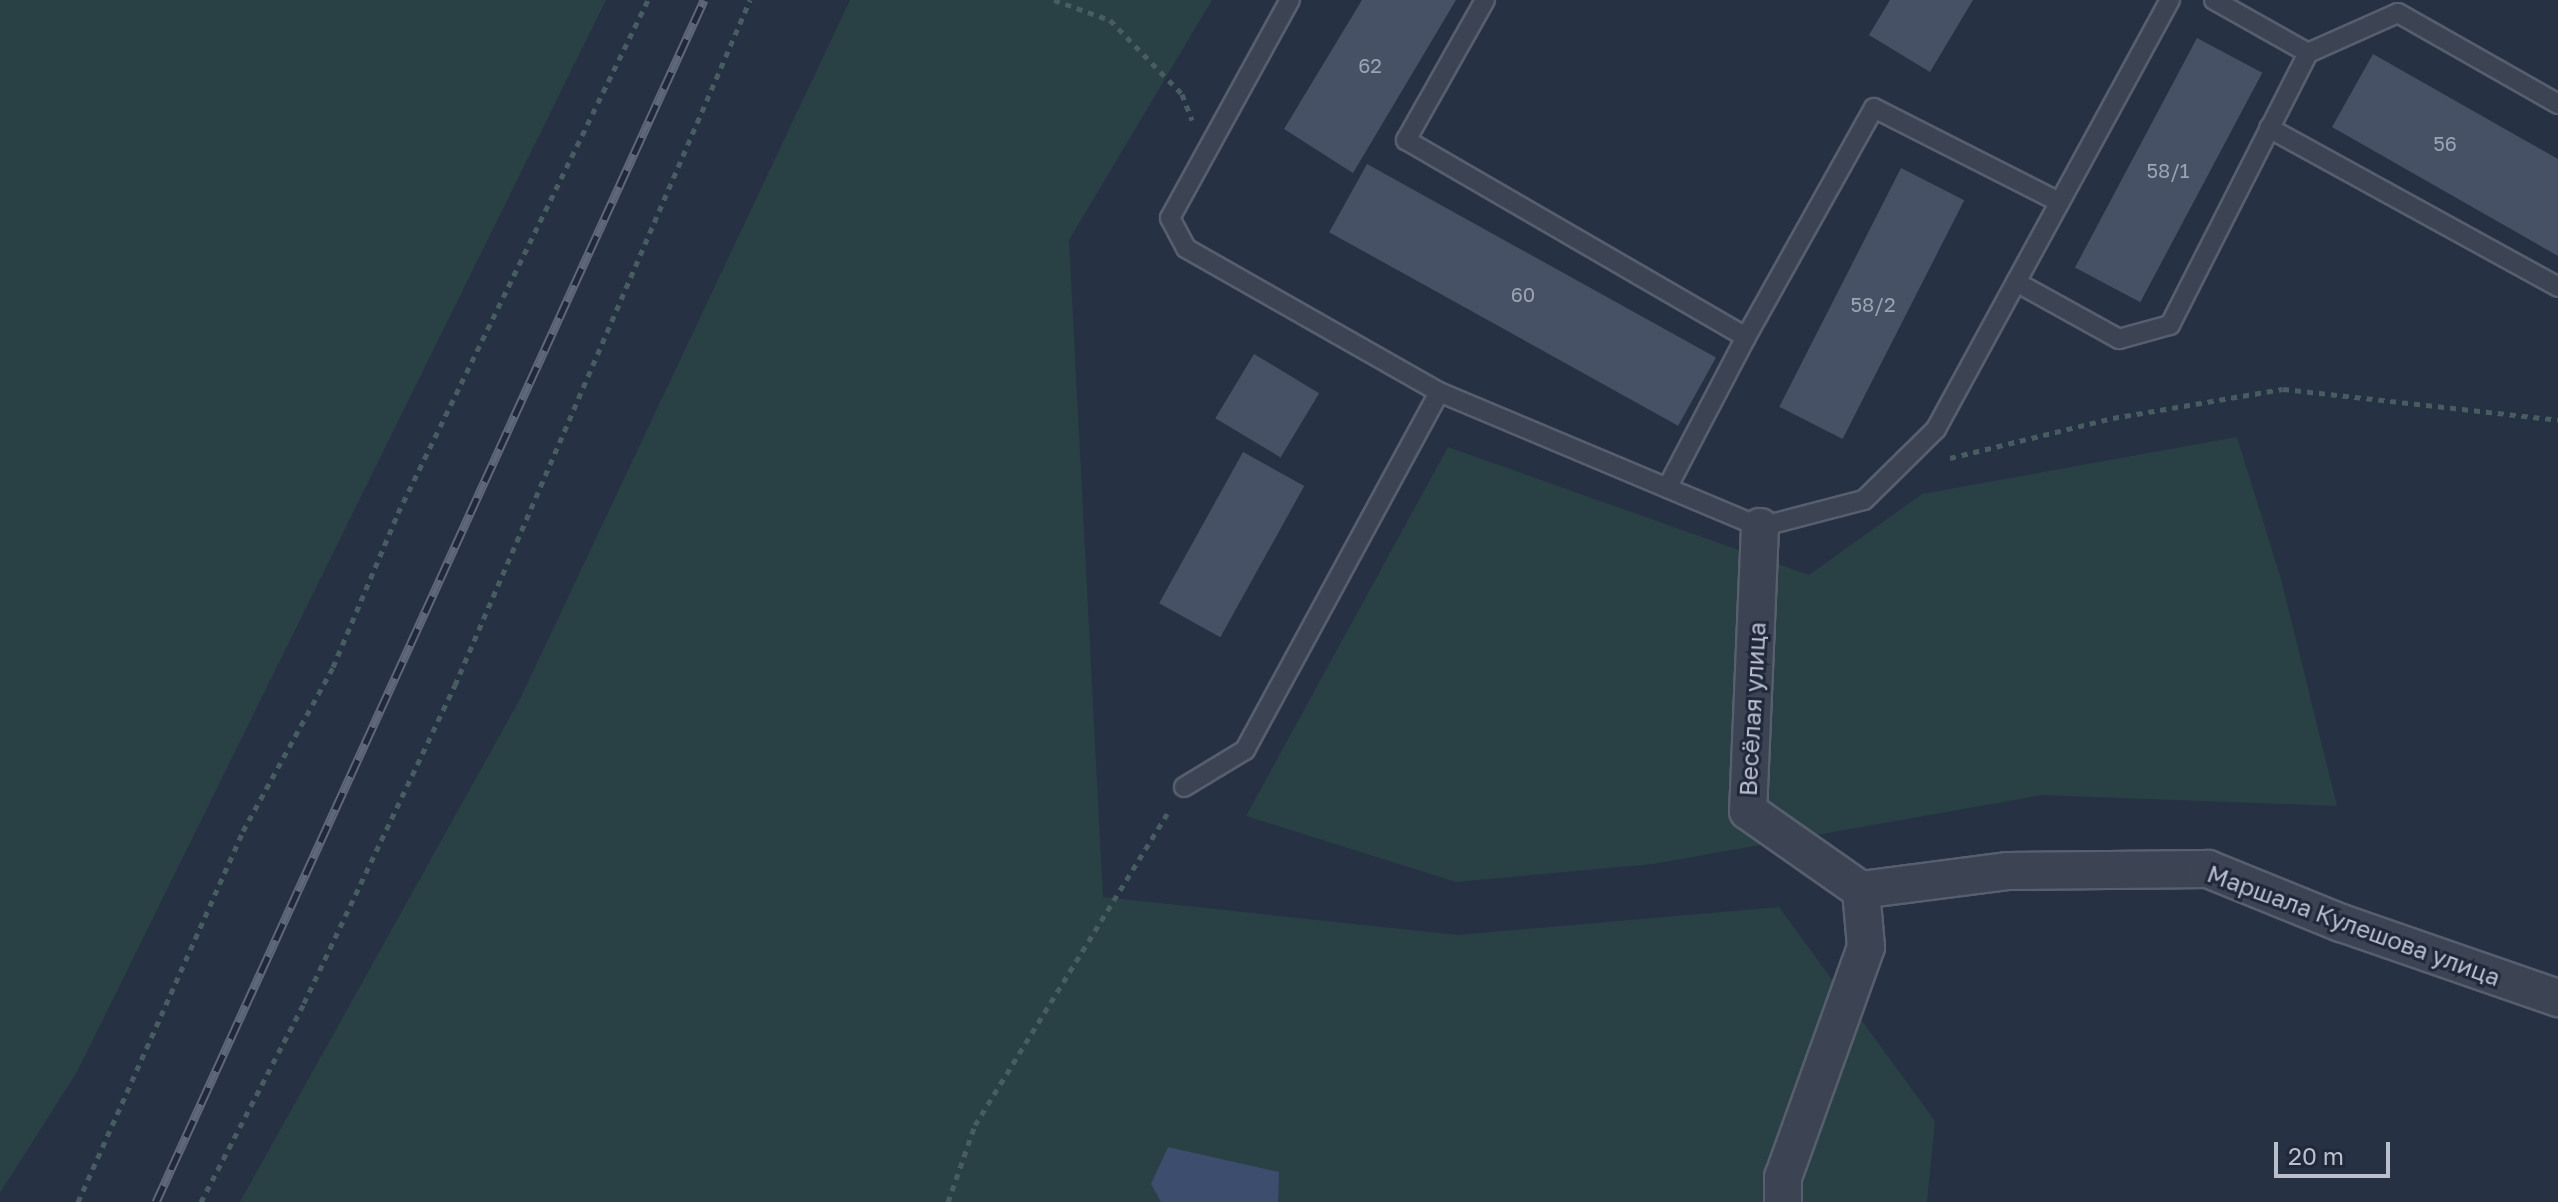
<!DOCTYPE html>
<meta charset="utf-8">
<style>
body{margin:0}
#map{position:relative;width:2558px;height:1202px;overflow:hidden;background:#273144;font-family:"Golos Text",sans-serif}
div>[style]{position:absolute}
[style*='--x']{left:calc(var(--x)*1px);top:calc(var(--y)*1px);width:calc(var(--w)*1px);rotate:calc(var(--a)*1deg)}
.green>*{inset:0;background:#294045}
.water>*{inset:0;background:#3d4d6d}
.building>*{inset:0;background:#465166;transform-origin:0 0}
.path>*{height:5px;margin-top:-2.5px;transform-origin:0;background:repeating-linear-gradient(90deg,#485d61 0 6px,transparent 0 12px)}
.roads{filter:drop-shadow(2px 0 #575f6e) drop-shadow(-2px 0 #575f6e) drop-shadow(0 2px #575f6e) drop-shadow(0 -2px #575f6e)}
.lane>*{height:18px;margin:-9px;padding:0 9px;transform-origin:9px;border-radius:9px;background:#3c4454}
.street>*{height:36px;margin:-18px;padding:0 18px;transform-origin:18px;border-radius:18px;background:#3c4454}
.rail>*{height:9px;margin-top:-4.5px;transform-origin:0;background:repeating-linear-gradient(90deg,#202839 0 18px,#5e677b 0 36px);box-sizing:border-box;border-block:2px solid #5e677b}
span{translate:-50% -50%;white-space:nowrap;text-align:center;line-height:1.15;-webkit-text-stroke:6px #202839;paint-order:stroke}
.number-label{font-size:20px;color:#9ca4b3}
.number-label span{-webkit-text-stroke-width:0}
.street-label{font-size:24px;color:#b9bfcd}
.scale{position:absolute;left:2274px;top:1142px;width:116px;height:36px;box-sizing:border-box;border:4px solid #b9bfcd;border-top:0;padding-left:10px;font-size:24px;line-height:28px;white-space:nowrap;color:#b9bfcd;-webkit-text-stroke:6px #202839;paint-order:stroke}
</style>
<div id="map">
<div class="green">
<div style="clip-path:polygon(0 0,606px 0,77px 1072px,0 1193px)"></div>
<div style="clip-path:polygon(850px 0,1212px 0,1069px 240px,1103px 897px,1458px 935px,1779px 907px,1935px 1121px,1927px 1202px,240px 1202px,520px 699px)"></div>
<div style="clip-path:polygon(2237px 437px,2281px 579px,2337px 806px,2042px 795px,1653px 864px,1456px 882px,1246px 816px,1448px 447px,1809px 575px,1922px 494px)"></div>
</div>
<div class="water">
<div style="clip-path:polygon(1168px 1147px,1279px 1172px,1278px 1202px,1161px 1202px,1151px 1184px)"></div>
</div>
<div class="building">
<div style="clip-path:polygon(1362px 0,1456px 0,1353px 173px,1284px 129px)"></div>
<div style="clip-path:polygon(1890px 0,1973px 0,1930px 72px,1869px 35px)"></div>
<div style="left:2197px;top:38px;width:74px;height:260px;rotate:28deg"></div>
<div style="clip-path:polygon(2373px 54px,2558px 159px,2558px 256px,2332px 127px)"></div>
<div style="left:1367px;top:164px;width:399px;height:78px;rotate:29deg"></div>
<div style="left:1901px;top:168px;width:71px;height:268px;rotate:27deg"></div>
<div style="left:1254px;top:354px;width:76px;height:75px;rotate:31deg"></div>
<div style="left:1243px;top:452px;width:70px;height:173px;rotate:29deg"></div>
</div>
<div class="path">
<div style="--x:1054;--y:0;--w:59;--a:19.7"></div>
<div style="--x:1110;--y:20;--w:103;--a:45.8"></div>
<div style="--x:1182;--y:94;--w:28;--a:69"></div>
<div style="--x:1950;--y:458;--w:168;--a:-13.8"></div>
<div style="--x:2113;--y:418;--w:172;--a:-9.7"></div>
<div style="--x:2283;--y:389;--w:277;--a:6.4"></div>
<div style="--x:78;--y:1202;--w:406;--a:-66"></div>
<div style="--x:243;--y:831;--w:187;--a:-61.2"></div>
<div style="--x:333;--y:667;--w:167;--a:-67.1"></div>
<div style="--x:398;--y:513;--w:571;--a:-64.02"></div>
<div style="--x:201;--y:1202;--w:224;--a:-62.6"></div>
<div style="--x:304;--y:1003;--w:352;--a:-64.6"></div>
<div style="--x:455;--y:685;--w:746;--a:-66.7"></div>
<div style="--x:948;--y:1202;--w:82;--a:-70.7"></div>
<div style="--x:975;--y:1125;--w:369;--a:-58.3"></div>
</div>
<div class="roads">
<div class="lane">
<div style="--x:1485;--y:0;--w:161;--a:119.4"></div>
<div style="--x:1406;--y:140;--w:393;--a:30.1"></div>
<div style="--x:1746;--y:337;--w:170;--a:117.6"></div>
<div style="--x:2214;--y:0;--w:108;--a:29.4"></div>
<div style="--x:2308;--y:53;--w:98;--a:-24"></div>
<div style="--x:2398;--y:13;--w:184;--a:29.6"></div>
<div style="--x:2269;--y:128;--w:330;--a:28.8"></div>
<div style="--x:2016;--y:282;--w:118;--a:29"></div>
<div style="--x:2119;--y:339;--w:53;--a:-15.4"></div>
<div style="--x:2170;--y:325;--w:305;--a:-63.1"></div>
<div style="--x:1746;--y:337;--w:262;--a:-60.8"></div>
<div style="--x:1874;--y:108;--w:208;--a:26.9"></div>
<div style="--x:1439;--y:392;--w:348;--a:22.8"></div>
<div style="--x:1760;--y:527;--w:107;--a:-14.6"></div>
<div style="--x:1864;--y:500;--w:101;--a:-44.6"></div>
<div style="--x:1936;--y:429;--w:489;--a:-61.4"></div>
<div style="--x:1184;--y:787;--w:71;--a:-31.2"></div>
<div style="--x:1245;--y:750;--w:407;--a:-61.5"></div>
<div style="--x:1439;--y:392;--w:291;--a:-150.4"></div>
<div style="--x:1186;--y:248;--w:34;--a:-118"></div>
<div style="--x:1170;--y:218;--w:249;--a:-61.2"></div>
</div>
<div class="street">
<div style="--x:1760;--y:527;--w:284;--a:92.4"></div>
<div style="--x:1748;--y:811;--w:138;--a:35"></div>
<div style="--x:1861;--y:890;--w:57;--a:85"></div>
<div style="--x:1866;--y:947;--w:245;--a:109.8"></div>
<div style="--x:1783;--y:1177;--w:25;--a:90"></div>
<div style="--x:1861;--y:890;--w:147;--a:-7.4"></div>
<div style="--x:2007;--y:871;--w:201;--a:-0.6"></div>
<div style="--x:2208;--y:869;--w:144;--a:22.1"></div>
<div style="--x:2341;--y:923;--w:230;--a:19.1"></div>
</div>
</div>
<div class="rail">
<div style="--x:156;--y:1202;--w:1321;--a:-65.49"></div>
</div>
<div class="number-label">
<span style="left:1370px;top:65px">62</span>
<span style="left:2445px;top:143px">56</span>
<span style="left:2168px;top:170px">58/1</span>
<span style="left:1523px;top:294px">60</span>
<span style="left:1873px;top:304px">58/2</span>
</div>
<div class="street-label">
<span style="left:1752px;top:709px;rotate:-87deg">Весёлая улица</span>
<span style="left:2354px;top:925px;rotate:20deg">Маршала Кулешова улица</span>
</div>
<div class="scale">20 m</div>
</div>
